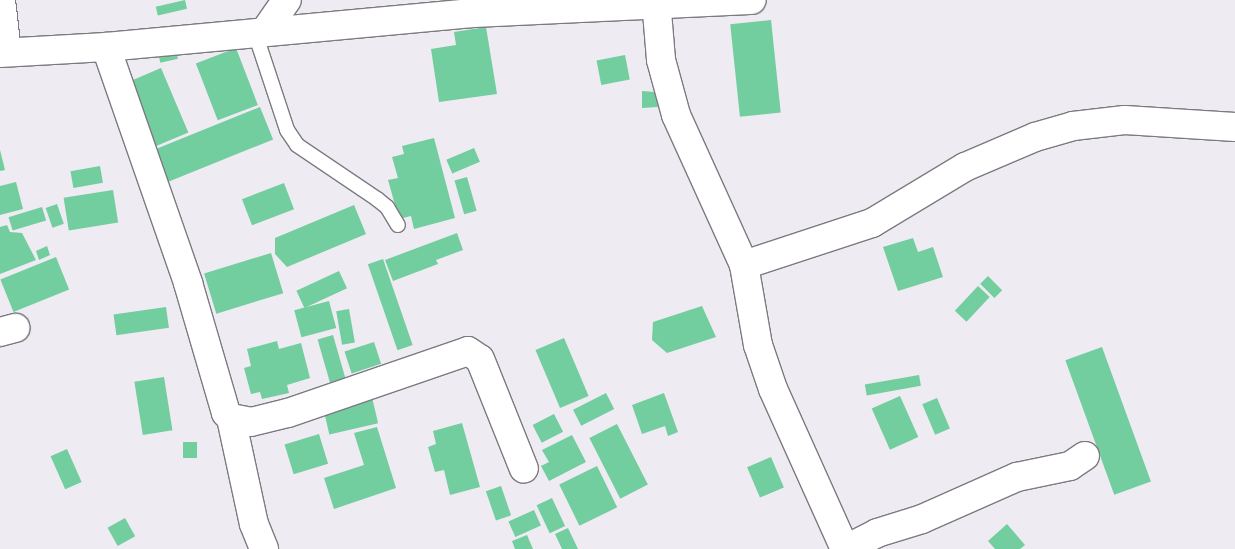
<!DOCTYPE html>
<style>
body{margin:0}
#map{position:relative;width:1235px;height:549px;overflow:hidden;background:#eeebf2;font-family:Lato,sans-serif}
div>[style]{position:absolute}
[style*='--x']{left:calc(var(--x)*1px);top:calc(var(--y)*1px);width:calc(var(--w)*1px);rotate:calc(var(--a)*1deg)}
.building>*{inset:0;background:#72cd9f;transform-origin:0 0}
.roads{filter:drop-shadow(1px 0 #7c7a80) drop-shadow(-1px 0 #7c7a80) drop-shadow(0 1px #7c7a80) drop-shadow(0 -1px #7c7a80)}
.service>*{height:14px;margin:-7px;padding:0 7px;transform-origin:7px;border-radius:7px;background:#fff}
.minor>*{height:28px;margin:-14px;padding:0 14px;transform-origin:14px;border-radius:14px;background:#fff}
span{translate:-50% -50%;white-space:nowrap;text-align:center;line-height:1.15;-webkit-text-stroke:4px #fff;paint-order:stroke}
</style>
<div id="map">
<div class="building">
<div style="left:185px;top:0;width:9px;height:30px;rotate:77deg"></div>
<div style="left:771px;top:20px;width:93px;height:41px;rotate:84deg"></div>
<div style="clip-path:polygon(486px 27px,497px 94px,439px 102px,431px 49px,456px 45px,454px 32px)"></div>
<div style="left:175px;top:46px;width:13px;height:18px;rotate:77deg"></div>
<div style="left:236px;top:48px;width:61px;height:43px;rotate:69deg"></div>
<div style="left:625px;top:55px;width:25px;height:29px;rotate:79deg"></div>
<div style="left:161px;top:68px;width:70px;height:40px;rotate:67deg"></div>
<div style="clip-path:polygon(642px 91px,655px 92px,658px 107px,642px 108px)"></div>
<div style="left:260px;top:107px;width:35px;height:117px;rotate:68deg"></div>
<div style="clip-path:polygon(434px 138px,455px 218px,414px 229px,411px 216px,399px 219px,388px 180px,398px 178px,392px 157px,404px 154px,402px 146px)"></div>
<div style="left:474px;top:148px;width:15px;height:30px;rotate:67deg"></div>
<div style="clip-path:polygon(0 150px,5px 170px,0 171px)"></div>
<div style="left:100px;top:166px;width:17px;height:30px;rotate:80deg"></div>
<div style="left:467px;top:177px;width:35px;height:13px;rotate:74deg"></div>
<div style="clip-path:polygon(16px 182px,23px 209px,0 215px,0 186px)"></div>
<div style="left:284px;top:183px;width:28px;height:45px;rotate:69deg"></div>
<div style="left:113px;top:190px;width:33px;height:50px;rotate:81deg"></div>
<div style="left:57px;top:204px;width:21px;height:12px;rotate:71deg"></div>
<div style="clip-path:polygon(354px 205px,366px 234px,287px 267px,275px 254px,275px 238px)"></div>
<div style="left:42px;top:207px;width:14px;height:35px;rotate:73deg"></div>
<div style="clip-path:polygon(7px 225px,10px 232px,22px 233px,36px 260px,0 274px,0 227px)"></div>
<div style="clip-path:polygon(457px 233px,463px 250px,436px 260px,438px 264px,393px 281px,385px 260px)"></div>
<div style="clip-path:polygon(913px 238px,918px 252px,933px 247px,943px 277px,898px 291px,883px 247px)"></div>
<div style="clip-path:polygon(47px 246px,50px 255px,39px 260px,36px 251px)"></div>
<div style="left:271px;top:253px;width:42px;height:70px;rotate:73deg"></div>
<div style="left:56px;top:257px;width:35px;height:60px;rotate:68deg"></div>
<div style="left:383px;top:259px;width:91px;height:16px;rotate:71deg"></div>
<div style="left:339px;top:271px;width:19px;height:47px;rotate:65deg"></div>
<div style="left:988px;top:276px;width:20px;height:11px;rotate:45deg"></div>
<div style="left:978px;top:286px;width:16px;height:34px;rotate:43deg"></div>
<div style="left:329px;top:301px;width:28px;height:36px;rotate:75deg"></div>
<div style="clip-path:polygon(702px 306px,716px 337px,667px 353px,652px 340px,653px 322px)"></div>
<div style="left:166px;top:307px;width:21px;height:53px;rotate:82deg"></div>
<div style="left:349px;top:309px;width:34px;height:13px;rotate:80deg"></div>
<div style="left:333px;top:335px;width:51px;height:16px;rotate:74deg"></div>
<div style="left:564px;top:338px;width:63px;height:31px;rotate:67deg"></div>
<div style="clip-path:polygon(277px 341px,279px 349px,301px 343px,310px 378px,287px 385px,289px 393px,262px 399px,260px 392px,251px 394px,244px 368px,251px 366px,247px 349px)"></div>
<div style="left:374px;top:342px;width:23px;height:31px;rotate:72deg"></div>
<div style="left:1102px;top:347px;width:143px;height:39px;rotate:70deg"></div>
<div style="left:919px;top:375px;width:11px;height:55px;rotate:80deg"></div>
<div style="left:164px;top:377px;width:54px;height:30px;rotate:81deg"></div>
<div style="left:606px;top:393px;width:18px;height:37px;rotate:63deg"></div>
<div style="clip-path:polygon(664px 393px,678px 432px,668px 436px,665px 426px,642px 434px,632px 405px)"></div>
<div style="left:900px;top:396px;width:45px;height:31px;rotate:66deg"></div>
<div style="left:372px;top:397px;width:27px;height:50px;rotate:77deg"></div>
<div style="left:937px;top:398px;width:33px;height:16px;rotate:67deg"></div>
<div style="left:554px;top:414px;width:20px;height:24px;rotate:63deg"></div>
<div style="clip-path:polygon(462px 423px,480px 487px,450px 495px,444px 470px,435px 472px,428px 447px,436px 444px,433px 431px)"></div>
<div style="left:617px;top:424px;width:68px;height:31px;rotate:63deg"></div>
<div style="clip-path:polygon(377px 427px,396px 488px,334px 509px,324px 478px,364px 465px,354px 433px)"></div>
<div style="left:319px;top:434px;width:31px;height:36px;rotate:73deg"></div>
<div style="clip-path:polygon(572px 435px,586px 462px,549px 481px,541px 466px,549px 462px,542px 450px)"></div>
<div style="left:183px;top:442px;width:14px;height:16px"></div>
<div style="left:67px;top:449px;width:36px;height:18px;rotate:66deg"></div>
<div style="left:771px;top:457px;width:33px;height:26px;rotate:67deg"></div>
<div style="left:597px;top:466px;width:46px;height:42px;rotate:64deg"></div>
<div style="left:501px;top:486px;width:31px;height:16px;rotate:71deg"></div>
<div style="left:552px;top:498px;width:31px;height:17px;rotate:65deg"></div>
<div style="left:534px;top:510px;width:17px;height:28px;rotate:66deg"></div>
<div style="left:125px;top:518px;width:21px;height:20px;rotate:61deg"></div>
<div style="clip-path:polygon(1007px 524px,1025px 545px,1020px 549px,995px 549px,988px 541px)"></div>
<div style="clip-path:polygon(568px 528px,578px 549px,562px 549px,555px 534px)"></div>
<div style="clip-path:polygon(527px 535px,533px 549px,515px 549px,512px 541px)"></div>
</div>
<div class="roads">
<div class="service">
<div style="--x:255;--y:33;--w:102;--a:71.7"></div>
<div style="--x:287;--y:130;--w:18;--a:56"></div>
<div style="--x:297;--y:145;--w:97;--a:34"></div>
<div style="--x:377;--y:199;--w:13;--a:39"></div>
<div style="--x:387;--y:207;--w:21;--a:59"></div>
</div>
<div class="minor">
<div style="--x:1;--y:0;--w:52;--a:83.4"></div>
<div style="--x:656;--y:0;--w:60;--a:85.2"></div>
<div style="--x:661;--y:60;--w:57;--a:74.7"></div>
<div style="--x:676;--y:115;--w:165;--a:65.6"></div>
<div style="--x:744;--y:265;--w:81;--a:80.1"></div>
<div style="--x:758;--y:345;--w:46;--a:71.2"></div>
<div style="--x:773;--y:389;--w:175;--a:65.8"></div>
<div style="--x:265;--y:31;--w:38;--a:-55"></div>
<div style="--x:106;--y:47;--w:250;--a:70.8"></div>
<div style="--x:188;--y:283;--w:135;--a:73.7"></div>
<div style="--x:226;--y:413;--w:7;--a:45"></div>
<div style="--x:231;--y:418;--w:20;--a:11"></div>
<div style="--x:251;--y:422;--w:38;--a:-14"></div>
<div style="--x:288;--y:413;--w:190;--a:-19"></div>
<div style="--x:468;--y:351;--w:14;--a:34"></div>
<div style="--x:480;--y:359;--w:118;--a:68.2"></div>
<div style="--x:0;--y:53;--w:106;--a:-3.2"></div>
<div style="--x:106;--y:47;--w:368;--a:-5.3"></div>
<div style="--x:472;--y:13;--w:280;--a:-2.7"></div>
<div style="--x:744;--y:265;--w:135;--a:-18.2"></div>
<div style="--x:872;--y:223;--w:109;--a:-31.1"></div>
<div style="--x:965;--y:167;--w:76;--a:-23.2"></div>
<div style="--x:1035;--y:137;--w:40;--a:-16"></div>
<div style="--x:1073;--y:126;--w:52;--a:-6.6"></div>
<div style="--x:1125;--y:120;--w:110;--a:3.6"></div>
<div style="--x:0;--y:332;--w:16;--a:-15"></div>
<div style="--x:231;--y:418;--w:108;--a:77.8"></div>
<div style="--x:254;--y:524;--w:27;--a:68"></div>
<div style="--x:846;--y:549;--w:35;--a:-27"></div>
<div style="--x:877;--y:533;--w:47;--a:-17.3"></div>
<div style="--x:922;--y:519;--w:104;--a:-23.9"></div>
<div style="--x:1017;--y:477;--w:54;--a:-11.7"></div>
<div style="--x:1070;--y:466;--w:18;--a:-34"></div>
</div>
</div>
</div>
